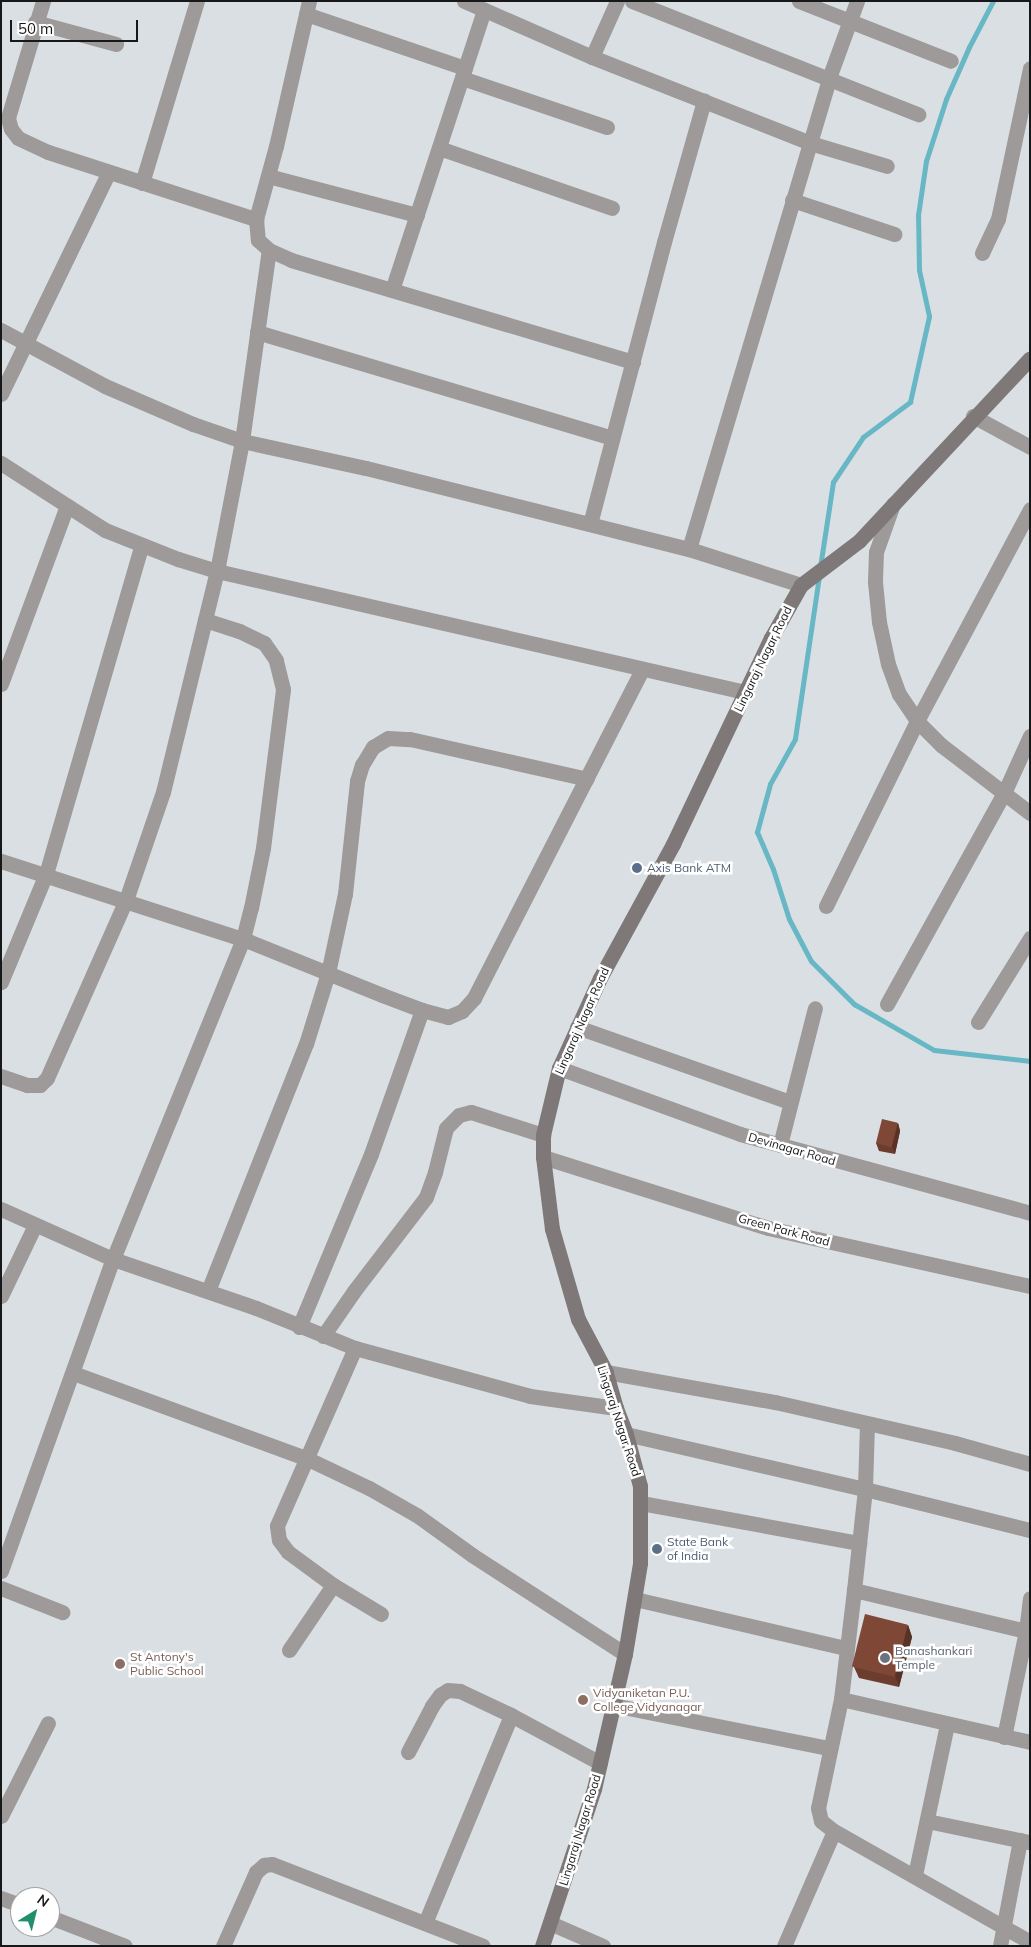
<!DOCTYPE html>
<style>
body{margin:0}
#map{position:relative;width:1031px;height:1947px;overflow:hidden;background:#dadfe4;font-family:Mulish,sans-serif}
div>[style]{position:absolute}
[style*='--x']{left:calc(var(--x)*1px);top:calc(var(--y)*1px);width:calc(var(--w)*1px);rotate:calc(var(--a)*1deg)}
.stream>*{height:5px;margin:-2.5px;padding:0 2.5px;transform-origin:2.5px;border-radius:2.5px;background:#67b7c4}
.street>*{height:15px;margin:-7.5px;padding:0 7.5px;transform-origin:7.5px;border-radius:7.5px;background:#9d9a99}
.secondary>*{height:15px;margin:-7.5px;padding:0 7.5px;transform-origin:7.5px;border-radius:7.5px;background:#7e7978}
.wall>*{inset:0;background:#6c3d2e}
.shaded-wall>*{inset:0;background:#583226}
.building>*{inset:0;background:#7e4736;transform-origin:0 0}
.dots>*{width:14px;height:14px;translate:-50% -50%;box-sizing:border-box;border:2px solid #fff;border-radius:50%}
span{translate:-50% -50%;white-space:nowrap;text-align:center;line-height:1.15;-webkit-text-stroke:5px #fff;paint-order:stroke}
.street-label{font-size:12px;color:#17181a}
.service-label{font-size:12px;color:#4e5e75}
.left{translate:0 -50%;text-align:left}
.worship-label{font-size:12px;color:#5b616d}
.education-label{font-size:12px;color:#785e54}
.frame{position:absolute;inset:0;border:2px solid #17181a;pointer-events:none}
.north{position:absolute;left:10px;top:1887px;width:50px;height:50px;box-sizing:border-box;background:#fff;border:1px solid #a2a3a3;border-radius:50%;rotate:36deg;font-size:14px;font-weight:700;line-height:20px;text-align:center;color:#17181a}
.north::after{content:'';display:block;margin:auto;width:18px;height:22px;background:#218e6d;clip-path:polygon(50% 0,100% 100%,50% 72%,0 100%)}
.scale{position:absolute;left:10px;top:20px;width:128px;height:22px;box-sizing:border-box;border:2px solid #17181a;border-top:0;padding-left:6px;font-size:15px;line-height:18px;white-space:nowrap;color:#17181a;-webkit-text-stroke:4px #fff;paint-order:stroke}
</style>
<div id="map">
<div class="stream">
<div style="--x:820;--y:567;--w:86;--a:-81.3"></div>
<div style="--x:833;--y:482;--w:54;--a:-56.3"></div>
<div style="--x:863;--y:437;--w:59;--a:-36.7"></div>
<div style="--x:910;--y:402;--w:88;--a:-77.5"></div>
<div style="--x:929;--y:316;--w:47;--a:-102.3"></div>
<div style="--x:919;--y:270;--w:55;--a:-91"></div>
<div style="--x:918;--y:215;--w:55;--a:-81.6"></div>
<div style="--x:926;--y:161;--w:65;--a:-72.1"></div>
<div style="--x:946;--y:99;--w:57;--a:-66.1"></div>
<div style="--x:969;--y:47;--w:52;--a:-62.4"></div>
<div style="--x:819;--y:576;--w:165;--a:98.4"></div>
<div style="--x:795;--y:739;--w:51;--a:119.1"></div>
<div style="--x:770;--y:784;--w:50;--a:105.2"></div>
<div style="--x:757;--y:832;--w:40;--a:66.6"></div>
<div style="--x:773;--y:869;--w:52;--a:72.3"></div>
<div style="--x:789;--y:919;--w:47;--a:62.4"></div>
<div style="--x:811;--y:961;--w:61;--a:45"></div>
<div style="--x:854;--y:1004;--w:92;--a:29.9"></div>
<div style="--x:934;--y:1050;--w:97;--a:6.5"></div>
</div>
<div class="street">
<div style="--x:43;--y:1;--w:122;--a:106.7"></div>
<div style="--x:8;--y:118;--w:11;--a:75"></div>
<div style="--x:11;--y:129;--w:11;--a:52"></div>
<div style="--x:18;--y:138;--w:33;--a:25"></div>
<div style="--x:48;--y:152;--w:219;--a:17.9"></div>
<div style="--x:309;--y:1;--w:149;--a:102.8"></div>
<div style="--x:276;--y:146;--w:76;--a:105.3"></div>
<div style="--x:256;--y:219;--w:21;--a:85"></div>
<div style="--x:258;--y:240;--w:15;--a:42"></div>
<div style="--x:269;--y:250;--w:24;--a:24"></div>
<div style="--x:291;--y:260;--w:357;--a:16.6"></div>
<div style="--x:464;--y:1;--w:140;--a:23.6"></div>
<div style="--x:592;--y:57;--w:234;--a:21.5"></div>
<div style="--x:810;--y:143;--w:80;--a:16.6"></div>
<div style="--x:632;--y:1;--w:308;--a:21.6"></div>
<div style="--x:799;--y:1;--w:163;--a:21.5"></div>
<div style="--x:306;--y:14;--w:168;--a:18.8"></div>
<div style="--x:35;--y:22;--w:84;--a:15.2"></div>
<div style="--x:592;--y:57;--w:61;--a:-65.9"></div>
<div style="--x:462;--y:78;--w:153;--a:18.7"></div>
<div style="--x:439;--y:148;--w:183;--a:19.1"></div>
<div style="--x:268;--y:176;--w:154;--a:14.7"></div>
<div style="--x:142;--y:183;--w:190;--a:-73.2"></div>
<div style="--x:792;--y:200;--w:108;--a:18.4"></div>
<div style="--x:982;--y:253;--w:38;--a:-65"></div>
<div style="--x:998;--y:219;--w:154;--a:-78"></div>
<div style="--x:392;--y:290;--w:295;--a:-71.8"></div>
<div style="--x:1;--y:330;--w:118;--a:28.3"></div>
<div style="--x:105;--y:386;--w:96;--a:23.4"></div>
<div style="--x:193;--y:424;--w:52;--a:19.1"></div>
<div style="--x:242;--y:441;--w:127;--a:12.3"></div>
<div style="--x:366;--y:468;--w:333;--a:14.1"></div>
<div style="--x:689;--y:549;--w:118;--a:17.8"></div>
<div style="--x:257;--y:332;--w:370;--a:16.6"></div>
<div style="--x:1;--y:394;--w:247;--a:-64.1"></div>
<div style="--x:973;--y:416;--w:65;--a:28.5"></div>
<div style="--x:1;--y:463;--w:124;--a:32.8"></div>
<div style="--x:105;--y:530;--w:79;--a:21.7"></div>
<div style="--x:178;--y:559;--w:41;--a:17.1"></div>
<div style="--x:217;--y:571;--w:542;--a:12.91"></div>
<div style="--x:893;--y:504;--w:51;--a:109.5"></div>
<div style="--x:876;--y:552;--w:30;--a:92"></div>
<div style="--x:875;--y:582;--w:40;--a:84.3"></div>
<div style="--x:879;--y:622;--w:43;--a:77.9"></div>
<div style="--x:888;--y:664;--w:32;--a:70"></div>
<div style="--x:899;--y:694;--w:32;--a:56"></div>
<div style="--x:917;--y:721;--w:34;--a:45"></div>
<div style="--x:941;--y:745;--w:112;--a:37.4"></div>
<div style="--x:590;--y:524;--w:292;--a:-75.3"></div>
<div style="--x:664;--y:242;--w:147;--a:-74.2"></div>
<div style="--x:689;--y:549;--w:491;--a:-73.4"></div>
<div style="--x:829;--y:78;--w:82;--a:-70"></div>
<div style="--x:1;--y:684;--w:190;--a:-69.7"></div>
<div style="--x:1;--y:861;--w:254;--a:17.9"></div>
<div style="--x:243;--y:939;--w:150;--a:21.9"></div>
<div style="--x:382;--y:995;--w:43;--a:20.6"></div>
<div style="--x:422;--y:1010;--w:27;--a:15"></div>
<div style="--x:448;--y:1017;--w:15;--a:-23"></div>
<div style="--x:462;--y:1011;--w:18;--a:-47"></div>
<div style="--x:474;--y:998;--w:369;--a:-62.9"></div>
<div style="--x:826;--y:906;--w:206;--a:-63.8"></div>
<div style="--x:917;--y:721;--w:240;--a:-61.9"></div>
<div style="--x:1;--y:982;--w:117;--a:-67.4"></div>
<div style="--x:46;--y:874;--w:341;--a:-73.8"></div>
<div style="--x:887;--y:1004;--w:241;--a:-61"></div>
<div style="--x:1004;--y:793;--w:63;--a:-65.5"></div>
<div style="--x:978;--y:1022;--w:99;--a:-58.2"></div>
<div style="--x:577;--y:1027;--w:226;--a:19.4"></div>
<div style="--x:559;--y:1068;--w:193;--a:20"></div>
<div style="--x:740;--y:1134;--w:301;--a:15.2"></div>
<div style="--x:1;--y:1076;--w:28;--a:19"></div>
<div style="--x:27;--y:1085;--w:13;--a:0"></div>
<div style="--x:40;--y:1085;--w:10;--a:-45"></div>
<div style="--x:47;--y:1078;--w:195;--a:-66.1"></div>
<div style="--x:126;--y:900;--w:114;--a:-71.1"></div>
<div style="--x:163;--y:792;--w:228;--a:-76.3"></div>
<div style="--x:217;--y:571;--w:132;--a:-79.1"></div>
<div style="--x:242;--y:441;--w:193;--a:-82"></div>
<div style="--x:780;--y:1145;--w:141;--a:-75.7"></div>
<div style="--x:543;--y:1157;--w:236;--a:17.5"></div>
<div style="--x:768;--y:1228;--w:268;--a:12.5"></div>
<div style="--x:1;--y:1209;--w:123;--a:24.1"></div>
<div style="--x:113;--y:1259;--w:151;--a:18.9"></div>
<div style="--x:256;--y:1308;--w:107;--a:22"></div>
<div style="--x:355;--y:1348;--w:181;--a:15.3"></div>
<div style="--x:530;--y:1396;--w:87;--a:7.9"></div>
<div style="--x:208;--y:1291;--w:266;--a:-68.4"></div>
<div style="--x:306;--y:1044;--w:74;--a:-72.8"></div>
<div style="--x:328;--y:973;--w:81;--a:-77.9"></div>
<div style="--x:345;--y:894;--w:114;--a:-83.9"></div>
<div style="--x:357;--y:781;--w:17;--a:-73"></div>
<div style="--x:362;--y:765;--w:21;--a:-59"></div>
<div style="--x:373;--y:747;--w:17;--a:-31"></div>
<div style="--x:388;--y:738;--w:22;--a:3"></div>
<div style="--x:410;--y:739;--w:181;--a:12.7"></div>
<div style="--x:1;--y:1296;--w:79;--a:-64.4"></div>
<div style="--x:299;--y:1327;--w:187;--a:-67.4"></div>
<div style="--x:371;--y:1154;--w:153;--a:-70.5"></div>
<div style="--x:323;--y:1336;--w:55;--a:-55.4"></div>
<div style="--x:354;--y:1291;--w:118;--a:-52.5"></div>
<div style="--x:426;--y:1197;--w:27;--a:-70"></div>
<div style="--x:435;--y:1172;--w:45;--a:-76"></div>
<div style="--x:446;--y:1128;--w:18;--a:-45"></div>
<div style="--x:459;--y:1115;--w:12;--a:-14"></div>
<div style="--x:471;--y:1112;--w:76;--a:17.7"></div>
<div style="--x:355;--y:1348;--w:194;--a:113.7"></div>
<div style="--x:277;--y:1526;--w:14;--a:82"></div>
<div style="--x:279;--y:1540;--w:15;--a:53"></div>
<div style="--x:288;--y:1552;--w:56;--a:36.3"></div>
<div style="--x:333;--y:1585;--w:56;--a:31.1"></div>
<div style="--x:606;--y:1372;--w:172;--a:10.1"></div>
<div style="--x:775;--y:1402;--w:185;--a:12.8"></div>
<div style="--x:955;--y:1443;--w:78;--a:15.6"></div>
<div style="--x:73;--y:1373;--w:250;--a:20.1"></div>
<div style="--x:308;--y:1459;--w:68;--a:25.4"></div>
<div style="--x:369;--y:1488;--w:56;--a:29.7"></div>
<div style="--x:418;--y:1516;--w:67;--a:35.8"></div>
<div style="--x:472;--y:1555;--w:182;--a:32.9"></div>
<div style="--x:867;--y:1424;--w:65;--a:91.8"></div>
<div style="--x:865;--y:1489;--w:102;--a:96.2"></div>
<div style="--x:854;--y:1590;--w:110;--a:96.8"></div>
<div style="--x:841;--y:1699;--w:111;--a:101.9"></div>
<div style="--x:818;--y:1808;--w:13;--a:77"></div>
<div style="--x:821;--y:1821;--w:16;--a:38"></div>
<div style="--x:834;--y:1831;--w:225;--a:29.5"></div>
<div style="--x:626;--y:1434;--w:245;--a:13"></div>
<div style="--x:865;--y:1489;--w:170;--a:14"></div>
<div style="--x:641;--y:1503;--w:222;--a:10.4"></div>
<div style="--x:1;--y:1571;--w:331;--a:-70.3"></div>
<div style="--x:113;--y:1259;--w:345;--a:-67.9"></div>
<div style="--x:243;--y:939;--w:32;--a:-76"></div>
<div style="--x:251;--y:908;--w:61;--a:-78.7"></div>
<div style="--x:263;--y:848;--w:160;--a:-82.8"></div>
<div style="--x:283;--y:689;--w:30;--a:-104"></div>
<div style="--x:276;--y:660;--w:21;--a:-125"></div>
<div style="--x:264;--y:643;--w:28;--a:-154"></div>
<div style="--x:239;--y:631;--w:36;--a:-162"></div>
<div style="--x:1;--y:1588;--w:66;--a:21.5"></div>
<div style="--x:854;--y:1590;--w:181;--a:13.4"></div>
<div style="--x:635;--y:1599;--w:217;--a:13.1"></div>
<div style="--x:289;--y:1650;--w:78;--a:-55.9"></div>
<div style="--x:841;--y:1699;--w:194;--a:12.8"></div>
<div style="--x:613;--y:1705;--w:220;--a:11.3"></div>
<div style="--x:1004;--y:1737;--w:108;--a:-78.3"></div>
<div style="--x:1026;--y:1631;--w:33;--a:-83"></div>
<div style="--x:408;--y:1752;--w:52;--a:-62.4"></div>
<div style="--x:432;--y:1706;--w:14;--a:-54"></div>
<div style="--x:440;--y:1695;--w:9;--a:-32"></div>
<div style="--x:448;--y:1690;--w:12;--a:5"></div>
<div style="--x:460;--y:1691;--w:56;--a:25.2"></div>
<div style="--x:511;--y:1715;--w:101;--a:28.3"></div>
<div style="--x:1;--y:1816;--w:104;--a:-63.2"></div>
<div style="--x:927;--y:1821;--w:103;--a:11.7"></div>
<div style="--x:915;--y:1875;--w:154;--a:-78"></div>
<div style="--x:1;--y:1898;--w:20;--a:20"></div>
<div style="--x:50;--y:1917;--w:80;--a:21.1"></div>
<div style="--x:425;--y:1923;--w:225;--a:-67.5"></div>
<div style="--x:550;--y:1923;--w:58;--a:23.5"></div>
<div style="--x:223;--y:1946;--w:81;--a:-66"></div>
<div style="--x:256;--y:1872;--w:11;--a:-41"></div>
<div style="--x:264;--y:1865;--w:8;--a:-7"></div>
<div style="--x:272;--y:1864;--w:226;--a:21.2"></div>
<div style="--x:784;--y:1946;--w:125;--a:-66.5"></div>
<div style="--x:1000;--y:1946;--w:108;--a:-79.3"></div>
</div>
<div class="secondary">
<div style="--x:542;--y:1946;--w:165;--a:-71.7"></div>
<div style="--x:594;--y:1789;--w:139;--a:-77.1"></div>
<div style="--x:625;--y:1654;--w:92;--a:-80.6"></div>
<div style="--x:640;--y:1563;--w:77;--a:-90"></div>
<div style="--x:640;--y:1486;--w:54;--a:-105.1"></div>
<div style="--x:626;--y:1434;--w:28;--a:-111"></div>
<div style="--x:616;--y:1408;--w:37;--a:-106"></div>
<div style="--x:606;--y:1372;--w:60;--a:-117.8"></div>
<div style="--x:578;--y:1319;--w:94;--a:-106.1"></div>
<div style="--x:552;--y:1229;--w:73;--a:-97.1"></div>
<div style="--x:543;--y:1157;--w:22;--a:-90"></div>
<div style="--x:543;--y:1135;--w:69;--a:-76.6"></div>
<div style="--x:559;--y:1068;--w:99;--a:-65.5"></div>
<div style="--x:600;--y:978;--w:153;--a:-61.4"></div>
<div style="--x:673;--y:844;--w:228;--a:-64.6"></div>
<div style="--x:771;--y:638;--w:61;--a:-60.5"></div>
<div style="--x:801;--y:585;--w:73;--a:-37.2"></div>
<div style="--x:859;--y:541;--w:250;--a:-46.9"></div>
</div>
<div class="wall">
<div style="clip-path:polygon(898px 1123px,900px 1131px,895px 1154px,879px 1151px,876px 1143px)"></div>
<div style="clip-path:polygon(908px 1625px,912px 1637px,899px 1687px,859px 1678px,854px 1667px)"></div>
</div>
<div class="shaded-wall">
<div style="clip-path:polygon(898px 1123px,900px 1131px,895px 1154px,892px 1147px)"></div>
<div style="clip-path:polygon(908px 1625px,912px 1637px,899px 1687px,895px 1675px)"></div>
</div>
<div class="building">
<div style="left:882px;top:1119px;width:16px;height:25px;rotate:14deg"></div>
<div style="left:865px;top:1614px;width:44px;height:54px;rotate:14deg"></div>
</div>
<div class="dots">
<div style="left:637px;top:868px;background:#5c6f8a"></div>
<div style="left:657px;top:1549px;background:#5c6f8a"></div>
<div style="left:885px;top:1658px;background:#6b7280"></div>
<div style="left:120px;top:1664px;background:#8d6e63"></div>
<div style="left:583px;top:1700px;background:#8d6e63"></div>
</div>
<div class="street-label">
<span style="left:763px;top:659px;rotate:-64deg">Lingaraj Nagar Road</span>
<span style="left:582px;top:1021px;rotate:-66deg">Lingaraj Nagar Road</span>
<span style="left:792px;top:1149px;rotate:16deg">Devinagar Road</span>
<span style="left:784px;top:1230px;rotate:15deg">Green Park Road</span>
<span style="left:619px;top:1421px;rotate:72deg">Lingaraj Nagar Road</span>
<span style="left:580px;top:1830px;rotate:-73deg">Lingaraj Nagar Road</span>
</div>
<div class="service-label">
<span class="left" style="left:647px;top:868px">Axis Bank ATM</span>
<span class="left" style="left:667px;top:1549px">State Bank<br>of India</span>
</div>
<div class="worship-label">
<span class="left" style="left:895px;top:1658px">Banashankari<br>Temple</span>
</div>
<div class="education-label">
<span class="left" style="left:130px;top:1664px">St Antony's<br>Public School</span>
<span class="left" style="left:593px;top:1700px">Vidyaniketan P.U.<br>College Vidyanagar</span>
</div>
<div class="frame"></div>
<div class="north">N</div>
<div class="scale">50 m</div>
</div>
